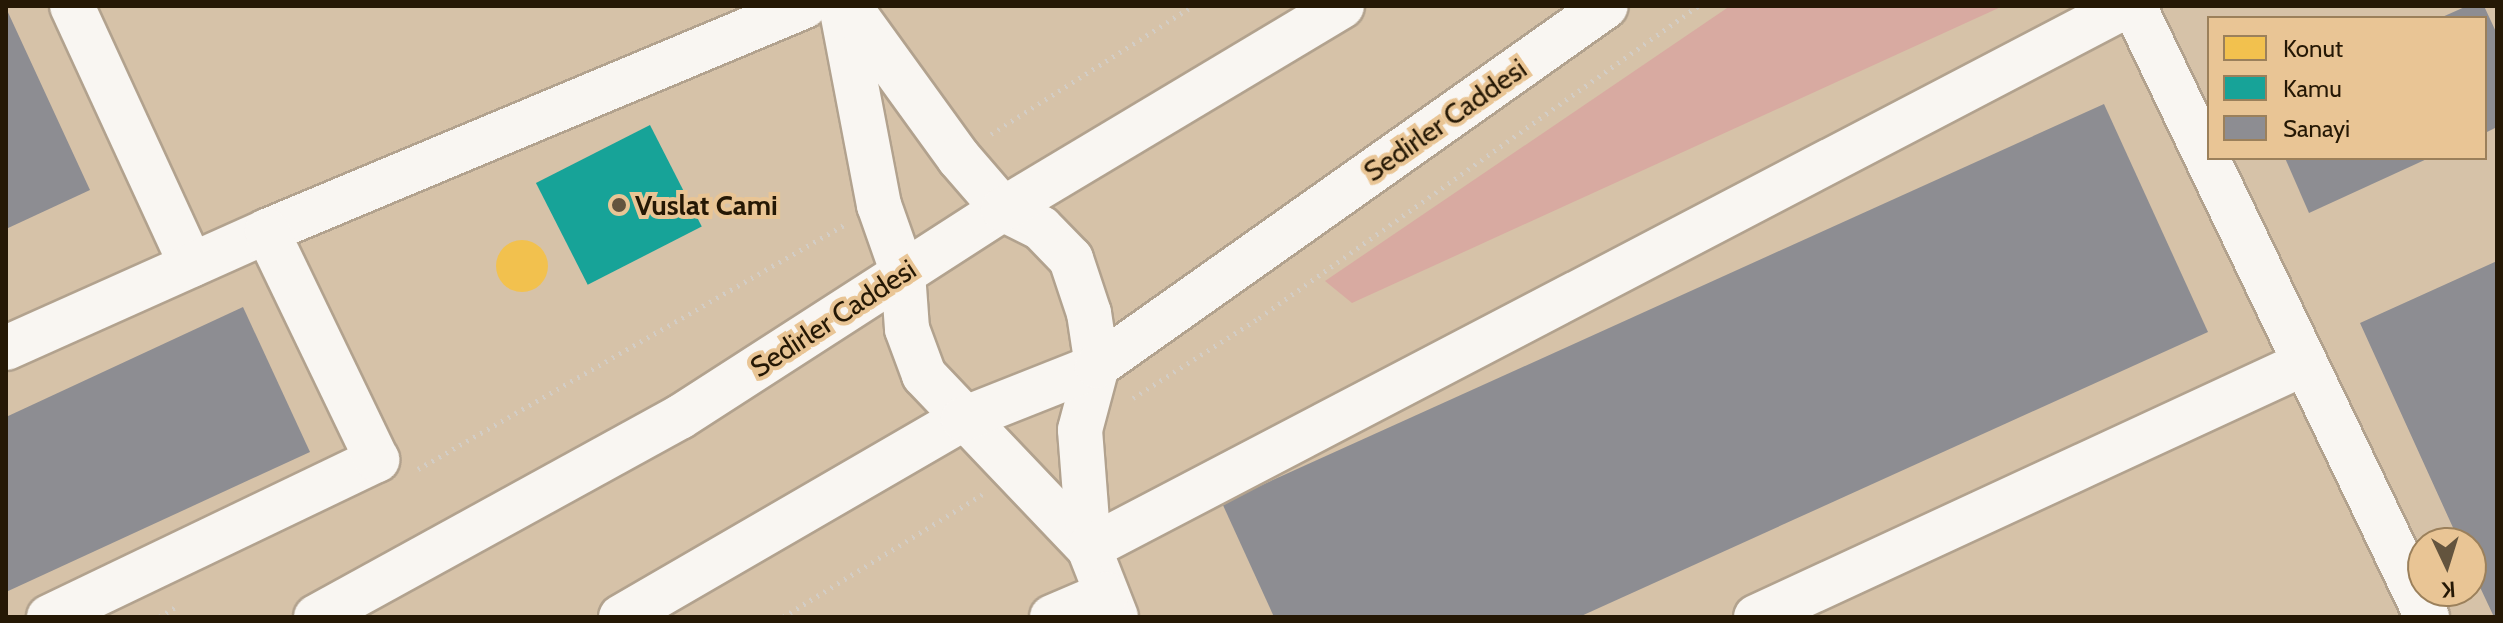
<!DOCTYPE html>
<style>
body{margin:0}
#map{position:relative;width:2503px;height:623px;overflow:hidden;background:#d6c2a8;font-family:Cabin,sans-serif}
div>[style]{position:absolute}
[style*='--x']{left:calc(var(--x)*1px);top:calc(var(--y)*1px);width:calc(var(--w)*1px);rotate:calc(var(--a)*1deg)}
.green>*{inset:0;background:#d8aaa1}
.homes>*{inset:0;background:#f2c14e}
.round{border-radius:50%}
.public>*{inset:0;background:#17a398;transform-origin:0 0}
.industry>*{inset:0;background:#8d8d92}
.path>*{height:5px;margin-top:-2.5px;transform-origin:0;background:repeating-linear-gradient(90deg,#d3cdc5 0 2px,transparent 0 8px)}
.roads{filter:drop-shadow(2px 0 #b2a28e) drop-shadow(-2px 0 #b2a28e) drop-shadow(0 2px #b2a28e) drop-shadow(0 -2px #b2a28e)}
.minor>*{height:44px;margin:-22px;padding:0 22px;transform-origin:22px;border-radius:22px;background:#f9f6f2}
.major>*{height:44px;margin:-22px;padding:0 22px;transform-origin:22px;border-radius:22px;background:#f9f6f2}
.dots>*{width:22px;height:22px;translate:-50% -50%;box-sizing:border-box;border:4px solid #e9c595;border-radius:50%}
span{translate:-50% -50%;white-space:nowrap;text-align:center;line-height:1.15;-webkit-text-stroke:8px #e9c595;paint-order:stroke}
.street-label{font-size:28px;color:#251805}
.poi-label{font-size:28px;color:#251805;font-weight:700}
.left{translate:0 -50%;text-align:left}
.frame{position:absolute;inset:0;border:8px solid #251805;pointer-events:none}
.legend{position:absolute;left:2207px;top:16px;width:280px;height:144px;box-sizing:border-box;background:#e9c595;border:2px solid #9b805b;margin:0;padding:10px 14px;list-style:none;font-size:24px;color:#251805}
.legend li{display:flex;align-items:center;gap:16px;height:40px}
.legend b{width:40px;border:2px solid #9b805b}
.north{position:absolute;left:2407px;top:527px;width:80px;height:80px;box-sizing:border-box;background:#e9c595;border:2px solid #9b805b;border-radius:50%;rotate:176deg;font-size:22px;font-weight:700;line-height:32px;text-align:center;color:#251805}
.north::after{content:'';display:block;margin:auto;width:28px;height:36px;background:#63543e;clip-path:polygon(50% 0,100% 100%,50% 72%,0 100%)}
</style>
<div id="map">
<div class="green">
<div style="clip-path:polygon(1730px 6px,2003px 6px,1352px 303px,1325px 281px)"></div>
</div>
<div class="homes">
<div class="round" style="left:496px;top:240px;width:52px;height:52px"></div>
</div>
<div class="public">
<div style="left:650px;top:125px;width:114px;height:128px;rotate:63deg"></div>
</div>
<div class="industry">
<div style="clip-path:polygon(2467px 6px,2484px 6px,2497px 34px,2497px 127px,2485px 133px,2485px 18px,2440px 18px)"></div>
<div style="clip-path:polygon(6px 8px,90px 190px,6px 229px)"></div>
<div style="clip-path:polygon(2104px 104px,2208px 332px,1579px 617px,1274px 617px,1222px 503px)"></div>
<div style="clip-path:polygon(2285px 158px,2429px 158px,2309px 213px)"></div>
<div style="clip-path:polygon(2497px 261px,2497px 617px,2494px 617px,2471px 568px,2471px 543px,2460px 543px,2360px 323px)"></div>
<div style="clip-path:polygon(243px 307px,310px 452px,6px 592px,6px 417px)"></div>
</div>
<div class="path">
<div style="--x:991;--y:134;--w:239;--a:-32.4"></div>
<div style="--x:1133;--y:398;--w:149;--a:-32.4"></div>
<div style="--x:1259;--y:318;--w:539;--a:-35.4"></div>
<div style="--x:418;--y:469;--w:491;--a:-29.8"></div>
<div style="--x:159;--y:617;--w:21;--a:-31"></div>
<div style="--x:783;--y:617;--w:235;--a:-31.6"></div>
</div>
<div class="roads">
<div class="minor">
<div style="--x:72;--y:6;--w:285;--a:65.3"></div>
<div style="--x:841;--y:6;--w:203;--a:79.2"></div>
<div style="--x:879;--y:205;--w:72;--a:70.6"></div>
<div style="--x:903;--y:273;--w:56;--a:85.9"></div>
<div style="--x:907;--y:329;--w:49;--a:69.7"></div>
<div style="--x:924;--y:375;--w:239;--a:46.4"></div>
<div style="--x:849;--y:6;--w:188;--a:54.1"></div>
<div style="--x:959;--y:158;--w:67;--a:49.2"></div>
<div style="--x:1003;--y:209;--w:42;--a:26.6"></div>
<div style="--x:1041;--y:228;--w:43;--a:45.9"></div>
<div style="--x:1071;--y:259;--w:57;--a:71.6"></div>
<div style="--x:1089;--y:313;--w:54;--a:81.4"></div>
<div style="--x:1097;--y:366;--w:66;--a:104.9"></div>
<div style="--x:1080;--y:430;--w:118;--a:85.6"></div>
<div style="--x:1089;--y:548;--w:74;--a:68.6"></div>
<div style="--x:2134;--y:6;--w:678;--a:64.38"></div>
<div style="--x:6;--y:348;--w:286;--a:-24.1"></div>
<div style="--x:267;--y:231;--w:583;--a:-22.7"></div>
<div style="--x:1089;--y:548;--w:1170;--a:-27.59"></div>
<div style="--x:49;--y:617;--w:364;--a:-25.6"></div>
<div style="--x:377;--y:460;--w:254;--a:-115.7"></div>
<div style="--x:1052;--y:617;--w:59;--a:-23.1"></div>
<div style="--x:1756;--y:617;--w:605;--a:-24.83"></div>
</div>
<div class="major">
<div style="--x:316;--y:617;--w:415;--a:-28.8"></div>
<div style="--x:680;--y:417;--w:384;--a:-32.8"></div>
<div style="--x:1003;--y:209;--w:395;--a:-30.9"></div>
<div style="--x:621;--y:617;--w:395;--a:-30.1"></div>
<div style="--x:963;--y:419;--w:144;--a:-21.6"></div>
<div style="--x:1097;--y:366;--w:623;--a:-35.27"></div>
</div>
</div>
<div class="dots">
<div style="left:619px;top:205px;background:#63543e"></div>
</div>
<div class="street-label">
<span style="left:1445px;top:120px;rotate:-35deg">Sedirler Caddesi</span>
<span style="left:833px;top:318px;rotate:-33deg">Sedirler Caddesi</span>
</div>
<div class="poi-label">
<span class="left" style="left:635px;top:205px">Vuslat Cami</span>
</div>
<div class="frame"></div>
<ul class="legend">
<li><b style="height:22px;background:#f2c14e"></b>Konut</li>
<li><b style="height:22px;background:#17a398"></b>Kamu</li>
<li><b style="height:22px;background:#8d8d92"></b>Sanayi</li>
</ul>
<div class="north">K</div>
</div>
